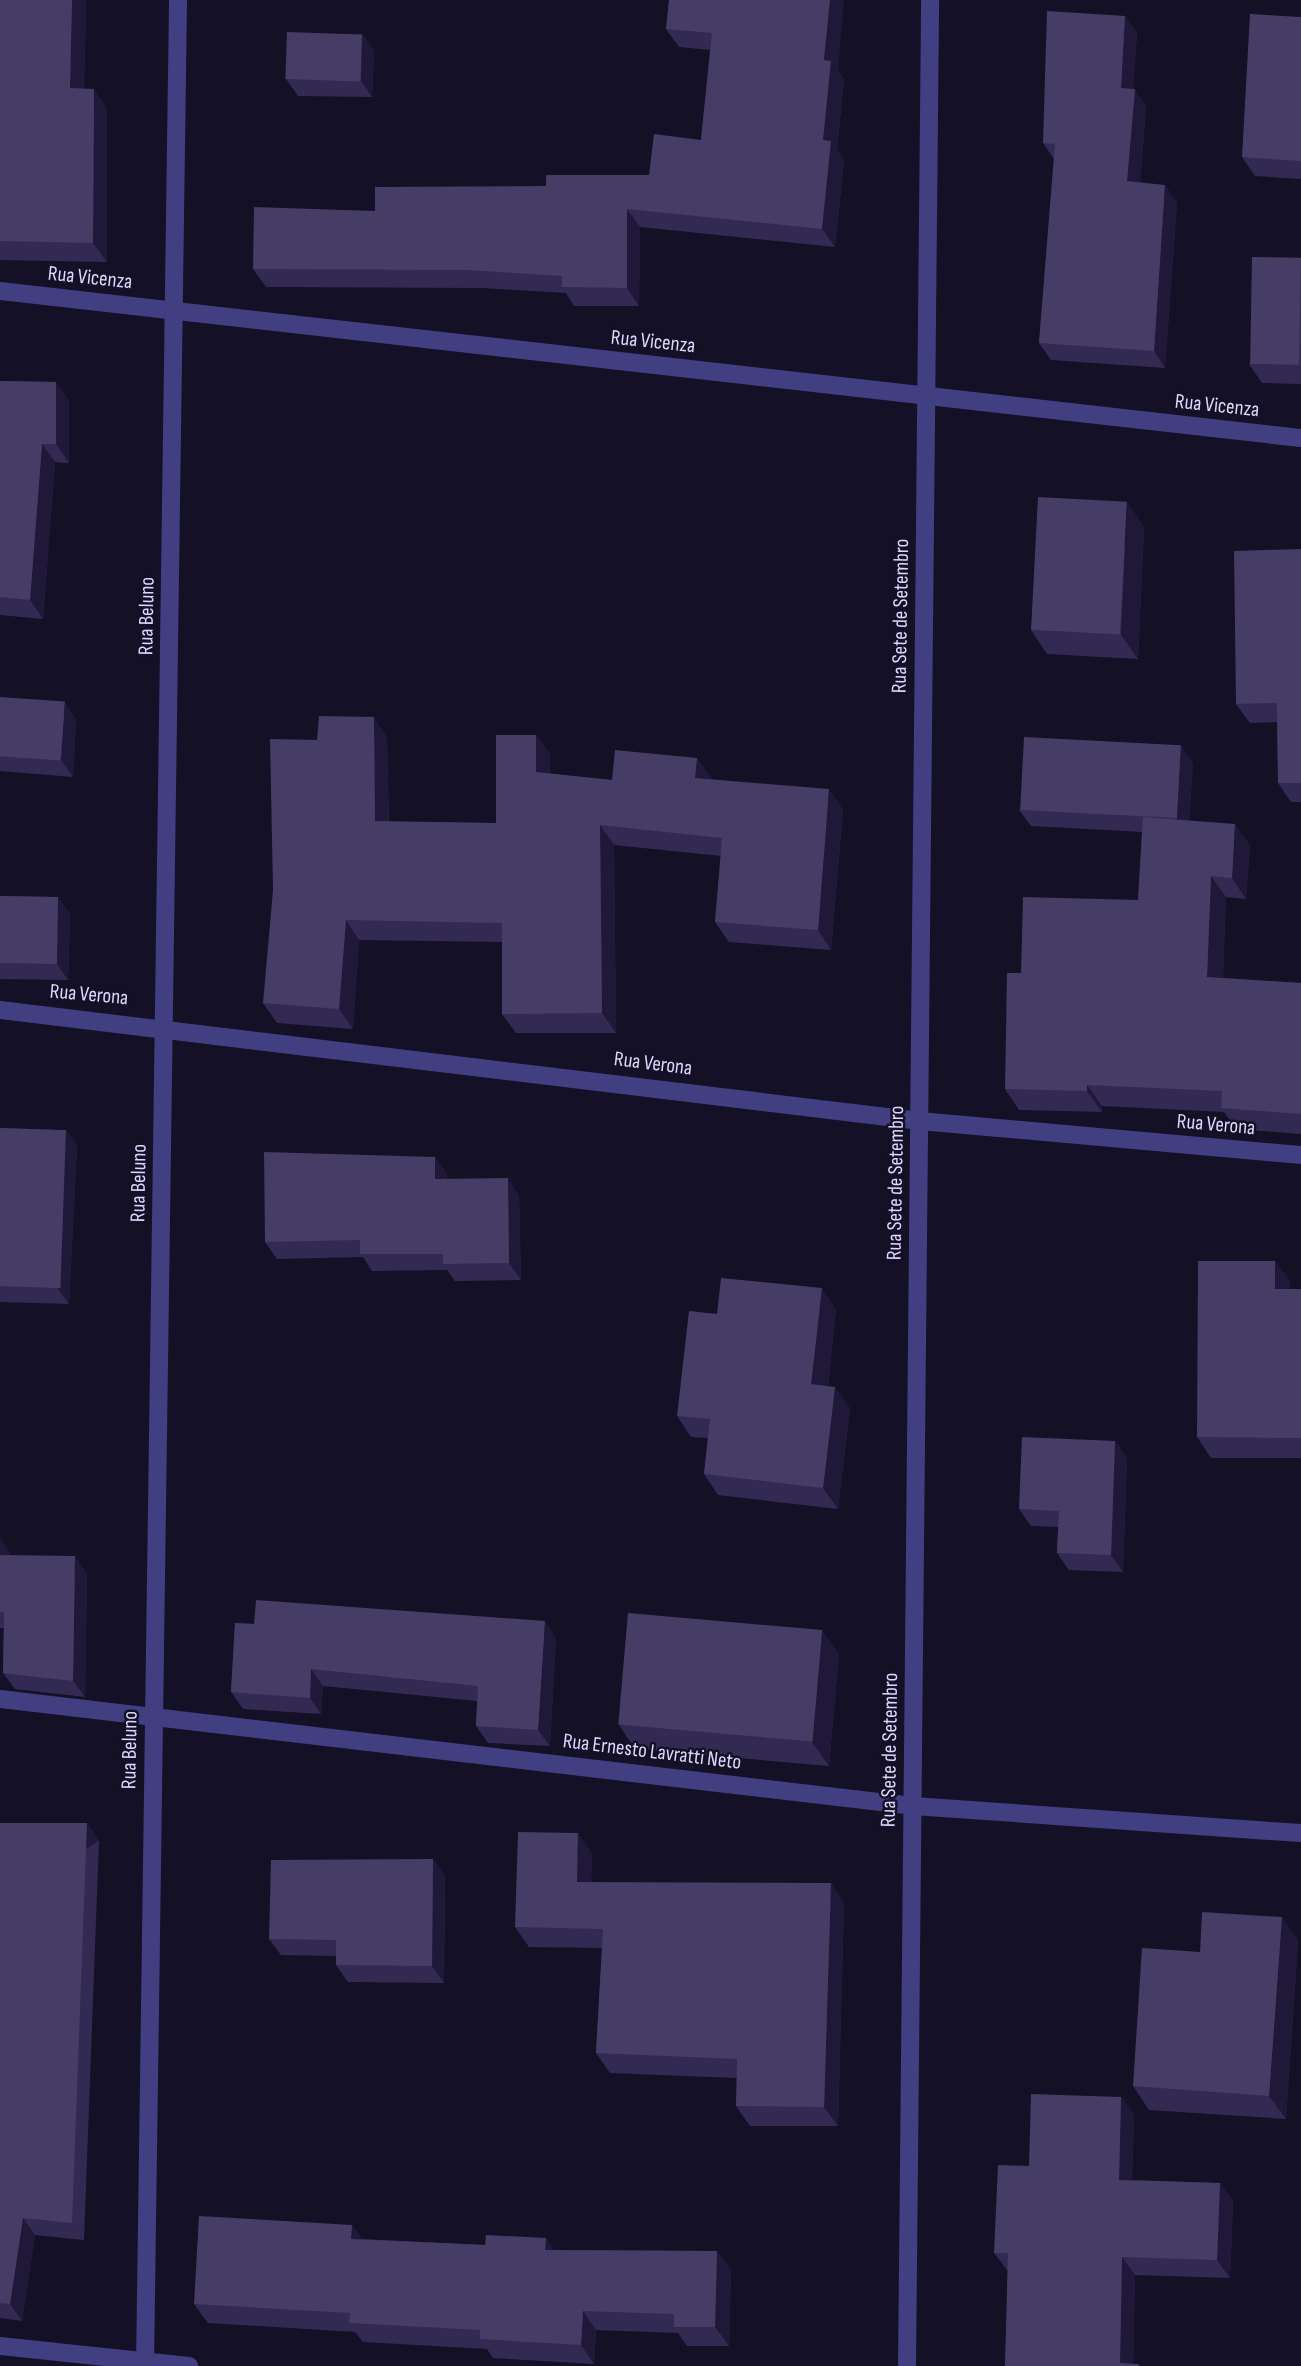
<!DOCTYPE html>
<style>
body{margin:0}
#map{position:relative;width:1301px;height:2366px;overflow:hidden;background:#141026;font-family:"Sofia Sans Condensed",sans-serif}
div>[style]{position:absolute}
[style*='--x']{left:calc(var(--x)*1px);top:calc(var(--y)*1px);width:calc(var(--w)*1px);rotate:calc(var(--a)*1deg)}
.minor>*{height:18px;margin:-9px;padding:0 9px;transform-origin:9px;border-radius:9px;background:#423e82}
.wall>*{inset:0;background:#332a53}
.shaded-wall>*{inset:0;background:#1f1839;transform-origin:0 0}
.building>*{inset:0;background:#453d65;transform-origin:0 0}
span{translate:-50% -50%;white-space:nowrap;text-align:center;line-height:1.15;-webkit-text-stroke:5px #141026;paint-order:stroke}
.street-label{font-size:21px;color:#dcd7fd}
</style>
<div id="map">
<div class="minor">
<div style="--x:0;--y:291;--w:1309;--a:6.45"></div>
<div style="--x:0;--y:1010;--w:927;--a:6.88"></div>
<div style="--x:920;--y:1121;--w:383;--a:5.1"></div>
<div style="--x:0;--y:1699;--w:919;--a:6.68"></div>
<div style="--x:913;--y:1806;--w:389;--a:4"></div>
<div style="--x:0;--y:2346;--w:190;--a:6"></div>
<div style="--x:145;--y:2366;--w:2366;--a:-89.2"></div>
<div style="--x:907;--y:2366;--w:2366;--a:-89.44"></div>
</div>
<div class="wall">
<div style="clip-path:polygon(0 0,86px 0,84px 88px,107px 108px,107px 262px,0 260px)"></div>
<div style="clip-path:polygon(669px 0,838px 70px,844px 79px,837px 150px,844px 160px,835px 247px,640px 227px,639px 306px,574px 306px,566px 293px,482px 288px,266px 287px,253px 269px,375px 211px,546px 186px,649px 175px,701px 140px,710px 50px,679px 47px,666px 29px)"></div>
<div style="clip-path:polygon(1125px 16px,1137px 33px,1133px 89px,1146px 106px,1140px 183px,1177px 202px,1165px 368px,1051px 360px,1039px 343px,1054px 159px,1043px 143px)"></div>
<div style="clip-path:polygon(1301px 17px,1301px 179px,1255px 176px,1242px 157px)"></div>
<div style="clip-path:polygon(362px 34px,374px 51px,372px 97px,298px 96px,286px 79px)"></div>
<div style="clip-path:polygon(1301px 258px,1301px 384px,1262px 383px,1249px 364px)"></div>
<div style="clip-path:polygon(0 381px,56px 382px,69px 401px,69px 463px,55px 462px,43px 619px,0 615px)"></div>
<div style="clip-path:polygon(1144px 526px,1138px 659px,1047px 654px,1031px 630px)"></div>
<div style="clip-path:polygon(1301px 549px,1301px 802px,1291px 802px,1278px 783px,1277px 722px,1250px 723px,1236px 704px)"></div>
<div style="clip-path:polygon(0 697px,76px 719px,73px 777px,0 771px)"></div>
<div style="clip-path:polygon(536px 735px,550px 754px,550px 774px,612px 780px,697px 758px,711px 778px,711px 779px,843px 809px,831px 950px,729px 942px,715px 922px,721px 856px,614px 845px,616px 1033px,516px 1033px,502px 1014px,502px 942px,359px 940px,353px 1029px,277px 1023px,263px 1003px,317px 740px,387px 737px,389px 822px,496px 823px)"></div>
<div style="clip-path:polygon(1181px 746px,1193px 763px,1189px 821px,1250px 845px,1246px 899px,1226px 897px,1223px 978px,1301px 983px,1301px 1134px,1236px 1129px,1224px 1112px,1102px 1106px,1102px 1112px,1019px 1110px,1005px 1089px,1021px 973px,1138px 900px,1142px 832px,1031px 826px,1019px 810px)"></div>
<div style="clip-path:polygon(0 896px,58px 897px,70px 914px,68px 980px,0 979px)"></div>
<div style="clip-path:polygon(0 1128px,66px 1130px,77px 1146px,69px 1304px,0 1302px)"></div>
<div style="clip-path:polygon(447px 1173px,447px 1179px,519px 1195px,521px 1280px,455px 1281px,447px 1270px,372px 1271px,363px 1257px,277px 1259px,265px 1242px)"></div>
<div style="clip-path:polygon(1275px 1261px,1290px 1281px,1289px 1289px,1301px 1289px,1301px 1458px,1211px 1458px,1197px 1437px)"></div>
<div style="clip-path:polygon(836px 1309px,828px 1386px,850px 1408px,838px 1509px,718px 1495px,704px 1474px,708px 1438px,691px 1437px,677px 1416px,717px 1314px)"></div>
<div style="clip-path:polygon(1115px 1441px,1127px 1458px,1123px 1572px,1069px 1570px,1057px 1553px,1058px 1527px,1031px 1526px,1019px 1509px)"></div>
<div style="clip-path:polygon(0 1539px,10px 1553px,10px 1555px,87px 1573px,85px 1697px,15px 1689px,3px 1673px,4px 1628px,0 1628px)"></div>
<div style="clip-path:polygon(235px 1623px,556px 1638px,550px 1746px,488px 1743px,476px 1726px,477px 1701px,323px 1686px,321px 1714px,243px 1709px,231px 1692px)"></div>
<div style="clip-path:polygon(839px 1654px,829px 1766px,635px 1749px,619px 1725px)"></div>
<div style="clip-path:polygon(0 1823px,87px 1823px,99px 1840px,84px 2240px,35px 2235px,22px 2321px,0 2318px)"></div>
<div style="clip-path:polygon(592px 1853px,591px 1882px,844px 1902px,838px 2126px,750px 2126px,736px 2106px,737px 2078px,610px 2073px,596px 2053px,602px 1948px,529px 1947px,515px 1927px)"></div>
<div style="clip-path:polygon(433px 1859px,445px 1876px,444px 1983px,348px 1982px,336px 1965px,336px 1956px,281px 1955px,269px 1939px)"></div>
<div style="clip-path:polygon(1282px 1917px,1298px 1941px,1286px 2119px,1149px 2110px,1133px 2086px,1200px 1952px)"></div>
<div style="clip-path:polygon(1121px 2097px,1134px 2115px,1132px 2180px,1220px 2183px,1233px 2201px,1230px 2278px,1135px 2275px,1133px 2364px,1138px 2364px,1140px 2366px,1005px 2366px,1008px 2271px,994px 2253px,1029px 2166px)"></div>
<div style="clip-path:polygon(352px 2225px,362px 2239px,485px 2245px,546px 2238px,553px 2250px,717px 2251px,731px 2270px,729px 2346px,687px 2346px,678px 2333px,596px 2330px,594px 2364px,493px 2358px,487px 2349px,363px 2342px,355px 2332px,208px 2323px,194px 2304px)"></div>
</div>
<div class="shaded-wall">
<div style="clip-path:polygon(72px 0,86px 0,84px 108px,70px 88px)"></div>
<div style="clip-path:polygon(830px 0,844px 0,838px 70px,844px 79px,837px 150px,844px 160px,835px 247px,822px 229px,824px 60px)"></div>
<div style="clip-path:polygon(1125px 16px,1137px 33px,1132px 104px,1121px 88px)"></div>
<div style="clip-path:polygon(362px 34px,374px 51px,372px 97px,361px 81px)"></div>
<div style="clip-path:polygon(94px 89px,107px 108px,107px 262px,93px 243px)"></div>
<div style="clip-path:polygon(1135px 89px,1146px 106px,1139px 198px,1127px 181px)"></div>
<div style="clip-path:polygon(1165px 185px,1177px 202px,1165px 368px,1154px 351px)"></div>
<div style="clip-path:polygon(627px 209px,640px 227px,639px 306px,627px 288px)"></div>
<div style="clip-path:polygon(56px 382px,69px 401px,69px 463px,56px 444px)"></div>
<div style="clip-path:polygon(42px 444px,55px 462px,43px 619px,30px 600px)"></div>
<div style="clip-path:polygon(1127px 502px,1144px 526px,1138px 659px,1121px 635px)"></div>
<div style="clip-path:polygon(65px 702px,76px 719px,73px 777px,61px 760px)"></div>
<div style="clip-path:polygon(374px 717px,387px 737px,389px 841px,375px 821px)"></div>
<div style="clip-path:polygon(536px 735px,550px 754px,550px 792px,536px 772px)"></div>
<div style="clip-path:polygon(1181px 746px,1193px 763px,1188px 835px,1176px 818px)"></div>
<div style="clip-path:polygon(697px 758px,711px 778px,709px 798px,695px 778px)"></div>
<div style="clip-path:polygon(829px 789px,843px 809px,831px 950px,818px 930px)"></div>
<div style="clip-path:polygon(1235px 824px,1250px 845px,1246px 899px,1232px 878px)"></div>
<div style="clip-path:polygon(600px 825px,614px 845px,616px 1033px,602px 1013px)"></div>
<div style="clip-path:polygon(1211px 876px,1226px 897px,1222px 998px,1207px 977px)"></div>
<div style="clip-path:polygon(58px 897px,70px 914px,68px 980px,57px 964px)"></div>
<div style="clip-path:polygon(346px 920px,359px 940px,353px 1029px,339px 1009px)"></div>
<div style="clip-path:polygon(1087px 1085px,1102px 1106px,1102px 1112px,1087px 1091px)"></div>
<div style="clip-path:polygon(66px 1130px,77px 1146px,69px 1304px,57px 1288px)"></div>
<div style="clip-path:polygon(435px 1157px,447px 1173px,447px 1196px,435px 1179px)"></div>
<div style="clip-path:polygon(508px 1178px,519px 1195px,521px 1280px,509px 1263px)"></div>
<div style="clip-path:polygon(1275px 1261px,1290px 1281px,1289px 1309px,1275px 1289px)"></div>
<div style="clip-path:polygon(822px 1288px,836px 1309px,826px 1405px,811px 1384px)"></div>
<div style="clip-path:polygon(835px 1387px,850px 1408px,838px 1509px,823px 1488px)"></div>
<div style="clip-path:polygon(1115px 1441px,1127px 1458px,1123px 1572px,1111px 1555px)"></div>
<div style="clip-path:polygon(0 1539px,10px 1553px,9px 1571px,0 1558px)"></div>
<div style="clip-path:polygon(75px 1556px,87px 1573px,85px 1697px,73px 1681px)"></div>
<div style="clip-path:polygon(545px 1621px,556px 1638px,550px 1746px,538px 1730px)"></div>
<div style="clip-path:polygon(822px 1630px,839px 1654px,829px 1766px,812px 1742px)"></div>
<div style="clip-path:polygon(311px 1669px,323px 1686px,321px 1714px,310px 1698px)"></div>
<div style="left:87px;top:1823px;width:21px;height:400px;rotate:55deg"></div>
<div style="clip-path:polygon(578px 1833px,592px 1853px,591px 1902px,577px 1882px)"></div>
<div style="clip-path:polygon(433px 1859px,445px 1876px,444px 1983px,432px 1966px)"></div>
<div style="clip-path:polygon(831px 1883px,844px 1902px,838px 2126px,824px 2107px)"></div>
<div style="clip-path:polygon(1282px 1917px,1298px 1941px,1286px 2119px,1269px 2096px)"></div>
<div style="clip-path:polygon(1121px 2097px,1134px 2115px,1132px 2198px,1119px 2180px)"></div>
<div style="clip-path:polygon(1220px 2183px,1233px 2201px,1230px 2278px,1217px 2260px)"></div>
<div style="clip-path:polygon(23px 2218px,35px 2235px,22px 2321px,10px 2304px)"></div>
<div style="clip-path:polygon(352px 2225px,365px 2244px,351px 2239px)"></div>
<div style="clip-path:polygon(546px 2238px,559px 2258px,545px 2250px)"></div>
<div style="clip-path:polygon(717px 2251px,731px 2270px,729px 2346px,715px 2327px)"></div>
<div style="clip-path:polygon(1122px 2257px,1135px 2275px,1133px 2366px,1120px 2363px)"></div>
<div style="clip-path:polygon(583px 2311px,596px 2330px,594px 2364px,581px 2345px)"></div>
</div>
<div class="building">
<div style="clip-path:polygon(0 0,72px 0,70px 88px,94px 89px,93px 243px,0 241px)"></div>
<div style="clip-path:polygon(669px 0,830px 0,824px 60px,831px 61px,823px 140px,831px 141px,822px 229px,627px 209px,627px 288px,562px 287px,562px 276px,469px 270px,253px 269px,254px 207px,375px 211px,375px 187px,546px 186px,546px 175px,649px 175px,654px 134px,701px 140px,712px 33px,666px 29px)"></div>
<div style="clip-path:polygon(1047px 11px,1125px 16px,1121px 88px,1135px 89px,1127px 181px,1165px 185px,1154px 351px,1039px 343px,1055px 144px,1043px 143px)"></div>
<div style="clip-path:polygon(1250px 14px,1301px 17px,1301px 161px,1242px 157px)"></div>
<div style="left:287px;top:32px;width:75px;height:47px;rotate:2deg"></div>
<div style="left:1252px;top:257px;width:49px;height:107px;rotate:1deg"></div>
<div style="clip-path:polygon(0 381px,56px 382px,56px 444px,42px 444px,30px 600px,0 597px)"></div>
<div style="left:1038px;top:497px;width:89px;height:133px;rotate:3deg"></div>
<div style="clip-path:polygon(1301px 549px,1301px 783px,1278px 783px,1277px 703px,1236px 704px,1234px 551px)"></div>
<div style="left:0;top:697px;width:65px;height:59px;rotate:4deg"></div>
<div style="clip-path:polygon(319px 716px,374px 717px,375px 821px,496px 823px,496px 735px,536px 735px,536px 772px,612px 780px,615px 750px,697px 758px,695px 778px,829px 789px,818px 930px,715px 922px,722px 838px,600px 825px,602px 1013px,502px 1014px,502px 923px,346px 920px,339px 1009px,263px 1003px,273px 890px,270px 739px,317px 740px)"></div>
<div style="left:1024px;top:737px;width:157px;height:73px;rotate:3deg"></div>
<div style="clip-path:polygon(1143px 817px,1235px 824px,1232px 878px,1211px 876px,1207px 977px,1301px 983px,1301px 1114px,1221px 1108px,1222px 1091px,1087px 1085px,1087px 1091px,1005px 1089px,1007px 973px,1021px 973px,1023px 897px,1138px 900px)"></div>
<div style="left:0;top:896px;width:58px;height:67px;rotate:1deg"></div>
<div style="left:0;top:1128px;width:66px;height:158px;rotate:2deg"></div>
<div style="clip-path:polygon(264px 1152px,435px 1157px,435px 1179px,508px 1178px,509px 1263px,443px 1264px,443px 1254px,360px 1254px,360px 1240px,265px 1242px)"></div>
<div style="clip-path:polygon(1198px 1261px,1275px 1261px,1275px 1289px,1301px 1289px,1301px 1438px,1197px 1437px)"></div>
<div style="clip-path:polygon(721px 1278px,822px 1288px,811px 1384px,835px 1387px,823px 1488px,704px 1474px,710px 1419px,677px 1416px,689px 1311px,717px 1314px)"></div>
<div style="clip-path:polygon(1022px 1437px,1115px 1441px,1111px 1555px,1057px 1553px,1059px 1511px,1019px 1509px)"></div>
<div style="clip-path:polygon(0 1555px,75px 1556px,73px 1681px,3px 1673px,4px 1612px,0 1612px)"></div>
<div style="clip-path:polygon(256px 1600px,545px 1621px,538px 1730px,476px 1726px,478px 1686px,311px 1669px,310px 1698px,231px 1692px,235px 1623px,254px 1624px)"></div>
<div style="left:628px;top:1613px;width:195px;height:112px;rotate:5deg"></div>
<div style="clip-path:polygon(0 1823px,87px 1823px,72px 2223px,23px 2218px,10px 2304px,0 2303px)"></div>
<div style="clip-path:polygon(518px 1832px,578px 1833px,577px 1882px,831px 1883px,824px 2107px,736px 2106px,737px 2059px,596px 2053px,603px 1929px,515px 1927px)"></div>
<div style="clip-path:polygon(433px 1859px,432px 1966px,336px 1965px,336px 1940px,269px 1939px,271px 1860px)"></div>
<div style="clip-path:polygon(1202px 1912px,1282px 1917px,1269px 2096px,1133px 2086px,1142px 1948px,1200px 1952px)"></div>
<div style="clip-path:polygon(1031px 2094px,1121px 2097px,1119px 2180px,1220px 2183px,1217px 2260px,1122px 2257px,1120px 2363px,1138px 2364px,1138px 2366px,1005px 2366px,1008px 2253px,994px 2253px,998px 2165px,1029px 2166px)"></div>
<div style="clip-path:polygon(199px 2216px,352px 2225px,351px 2239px,485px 2245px,486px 2235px,546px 2238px,545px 2250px,717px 2251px,715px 2327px,674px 2327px,674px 2314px,583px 2311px,581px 2345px,480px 2339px,480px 2330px,349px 2323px,350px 2313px,194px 2304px)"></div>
</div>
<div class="street-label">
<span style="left:90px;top:278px;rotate:6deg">Rua Vicenza</span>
<span style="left:653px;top:342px;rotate:6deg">Rua Vicenza</span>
<span style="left:1217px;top:406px;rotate:6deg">Rua Vicenza</span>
<span style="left:147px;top:616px;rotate:-89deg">Rua Beluno</span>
<span style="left:901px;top:616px;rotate:-89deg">Rua Sete de Setembro</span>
<span style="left:89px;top:995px;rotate:5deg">Rua Verona</span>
<span style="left:653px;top:1064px;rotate:7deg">Rua Verona</span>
<span style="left:1216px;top:1125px;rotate:5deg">Rua Verona</span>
<span style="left:139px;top:1183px;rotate:-89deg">Rua Beluno</span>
<span style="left:896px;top:1183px;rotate:-89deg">Rua Sete de Setembro</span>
<span style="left:130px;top:1750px;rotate:-89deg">Rua Beluno</span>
<span style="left:890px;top:1750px;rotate:-89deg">Rua Sete de Setembro</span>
<span style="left:652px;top:1752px;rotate:7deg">Rua Ernesto Lavratti Neto</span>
</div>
</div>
